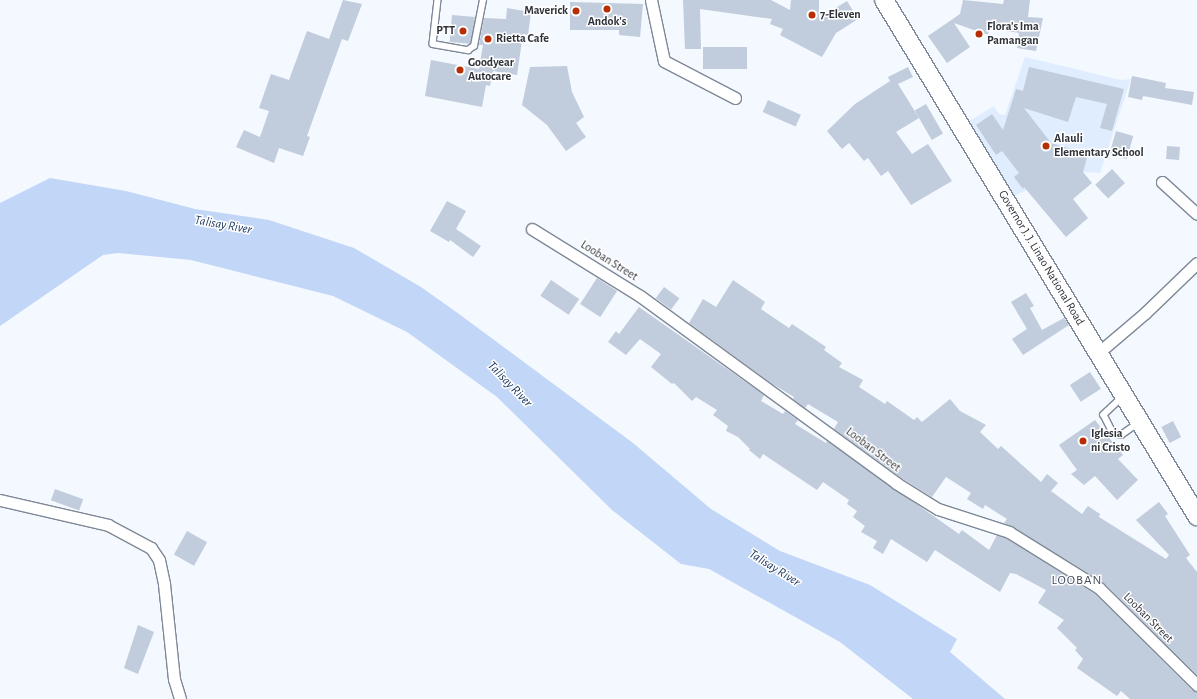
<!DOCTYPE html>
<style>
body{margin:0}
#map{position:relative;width:1197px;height:699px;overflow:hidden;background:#f4f8ff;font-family:"Alegreya Sans",sans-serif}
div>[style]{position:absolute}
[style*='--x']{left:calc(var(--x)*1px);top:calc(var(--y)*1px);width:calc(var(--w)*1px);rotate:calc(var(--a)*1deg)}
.built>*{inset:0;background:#e0edff}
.water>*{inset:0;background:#c2d7f7}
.building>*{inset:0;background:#c1ccdc;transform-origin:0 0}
.roads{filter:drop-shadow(1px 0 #7e8896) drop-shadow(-1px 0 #7e8896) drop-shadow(0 1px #7e8896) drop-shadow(0 -1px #7e8896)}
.service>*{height:5.5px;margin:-2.75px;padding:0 2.75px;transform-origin:2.75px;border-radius:2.75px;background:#fff}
.minor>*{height:11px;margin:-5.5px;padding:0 5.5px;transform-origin:5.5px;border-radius:5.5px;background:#fff}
.primary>*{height:18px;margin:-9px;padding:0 9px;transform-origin:9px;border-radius:9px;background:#fff}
.dots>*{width:11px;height:11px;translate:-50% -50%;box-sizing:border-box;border:2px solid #fff;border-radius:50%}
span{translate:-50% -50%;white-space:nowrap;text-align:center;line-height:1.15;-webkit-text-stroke:3px #fff;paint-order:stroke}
.poi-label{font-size:12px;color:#2e3238;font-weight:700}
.right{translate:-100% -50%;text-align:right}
.left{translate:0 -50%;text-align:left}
.street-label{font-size:12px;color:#2e3238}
.water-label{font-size:13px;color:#18345d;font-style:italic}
.neighbourhood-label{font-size:13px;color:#444d5a;letter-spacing:1px}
</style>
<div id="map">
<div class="built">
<div style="clip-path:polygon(1025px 57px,1121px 80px,1131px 79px,1100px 173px,1070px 171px,1014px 196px,969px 121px,994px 106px,999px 114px,1005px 115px)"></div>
</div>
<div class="water">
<div style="clip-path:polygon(50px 178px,126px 191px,195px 209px,269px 220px,354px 248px,421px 287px,459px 314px,633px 443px,711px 509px,780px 551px,870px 585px,957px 639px,950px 652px,1005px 699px,913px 699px,840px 642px,709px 569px,681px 564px,612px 510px,497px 397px,407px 332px,333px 296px,191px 260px,118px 253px,103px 255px,0 326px,0 203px)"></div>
</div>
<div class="building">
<div style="clip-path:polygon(343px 0,362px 4px,348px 41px,342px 39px,307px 136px,310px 137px,303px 156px,279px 148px,274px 163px,236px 147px,244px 130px,260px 137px,269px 111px,259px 108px,271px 74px,289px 80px,307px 31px,329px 39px)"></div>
<div style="clip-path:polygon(683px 0,771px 0,790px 10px,791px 0,819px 0,819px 18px,847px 1px,858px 19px,836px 33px,822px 57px,780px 35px,783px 29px,770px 24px,772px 19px,700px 9px,701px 49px,685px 49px)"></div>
<div style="clip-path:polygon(963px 0,1003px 4px,1004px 0,1030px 0,1028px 17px,1043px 18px,1036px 51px,1017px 48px,1019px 33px,989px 29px,988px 35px,954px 23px,970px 47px,947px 63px,928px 36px,960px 14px)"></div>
<div style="clip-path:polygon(570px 2px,643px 4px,640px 37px,619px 35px,619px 30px,570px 30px)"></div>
<div style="clip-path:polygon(507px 8px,531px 12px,528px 35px,523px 34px,517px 75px,493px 71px,490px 86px,486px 85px,482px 107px,425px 96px,431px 60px,479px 69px,483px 45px,479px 45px,484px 18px,506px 19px)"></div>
<div style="left:452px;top:15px;width:23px;height:27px;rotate:5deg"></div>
<div style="left:703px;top:47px;width:44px;height:22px"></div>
<div style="clip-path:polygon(567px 66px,572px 92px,584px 117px,576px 123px,586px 137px,566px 151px,547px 125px,522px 105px,530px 67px)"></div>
<div style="clip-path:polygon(908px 67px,913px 77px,898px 84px,919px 118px,896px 132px,912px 154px,928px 144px,952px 181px,911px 205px,888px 171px,881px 176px,868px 158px,864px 161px,849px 143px,842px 149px,827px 131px,855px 104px,890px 81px,888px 77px)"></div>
<div style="clip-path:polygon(1029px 67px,1124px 89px,1112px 131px,1100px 128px,1107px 104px,1076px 97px,1068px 122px,1024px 108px,1051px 143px,1088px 154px,1083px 172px,1092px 183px,1073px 199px,1088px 218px,1066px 237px,1024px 187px,1023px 189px,1014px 177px,1019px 173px,1002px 151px,996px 155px,976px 125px,992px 114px,1003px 130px,1016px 89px,1023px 91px)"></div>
<div style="clip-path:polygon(1132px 76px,1166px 83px,1165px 88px,1194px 92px,1192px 105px,1143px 96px,1142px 100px,1128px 97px)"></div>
<div style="left:768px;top:100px;width:36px;height:13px;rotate:24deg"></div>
<div style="left:926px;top:104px;width:34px;height:13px;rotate:60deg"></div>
<div style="left:1116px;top:131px;width:18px;height:24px;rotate:16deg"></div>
<div style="left:1167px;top:146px;width:13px;height:13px;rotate:4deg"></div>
<div style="left:1112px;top:169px;width:19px;height:23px;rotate:47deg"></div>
<div style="clip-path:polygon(447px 201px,466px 211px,456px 229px,481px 246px,473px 257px,450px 240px,449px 242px,430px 231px)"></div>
<div style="left:597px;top:278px;width:24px;height:31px;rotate:33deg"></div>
<div style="left:551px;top:280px;width:34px;height:19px;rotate:34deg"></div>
<div style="clip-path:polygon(733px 280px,765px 302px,761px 309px,789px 328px,792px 324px,826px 347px,824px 350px,842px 363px,839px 367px,863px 380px,859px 387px,885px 404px,887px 401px,914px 420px,917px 417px,922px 422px,950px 399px,960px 411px,986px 425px,980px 432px,998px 449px,1001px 446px,1041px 482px,1047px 474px,1058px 483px,1051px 491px,1082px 514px,1088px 506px,1100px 514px,1099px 517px,1166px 559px,1169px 555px,1136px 520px,1159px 502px,1168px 514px,1165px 516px,1190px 555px,1186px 558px,1197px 572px,1197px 675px,1103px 582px,1004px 523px,1007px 519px,985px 505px,983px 509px,967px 499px,971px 493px,946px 477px,932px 497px,900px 477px,834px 429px,838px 422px,808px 404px,805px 408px,793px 399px,794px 397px,771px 383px,689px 323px,703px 299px,716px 307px)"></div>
<div style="left:664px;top:287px;width:19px;height:14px;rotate:36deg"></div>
<div style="clip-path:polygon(1026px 293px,1034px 306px,1030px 308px,1042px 330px,1064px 318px,1069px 325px,1023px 355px,1012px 339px,1027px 329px,1011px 302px)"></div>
<div style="clip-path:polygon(639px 307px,764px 395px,761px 401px,783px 414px,785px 411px,798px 420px,795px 424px,826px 443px,827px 441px,959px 534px,962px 530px,989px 550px,997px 535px,1006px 538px,1095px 594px,1192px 690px,1197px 692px,1197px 699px,1130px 699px,1121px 691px,1117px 696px,1077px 668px,1083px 659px,1075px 650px,1077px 648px,1057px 628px,1064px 620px,1038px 603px,1046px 590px,1016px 574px,1010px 573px,1000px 592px,935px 550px,927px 562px,891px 539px,883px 554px,873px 548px,877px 541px,861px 532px,865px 526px,853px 517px,857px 511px,847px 504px,849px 500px,823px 482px,817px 490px,763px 454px,760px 459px,749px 450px,750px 449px,738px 437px,726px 431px,728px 426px,713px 415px,717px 410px,696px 397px,692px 401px,674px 383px,672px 384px,651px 367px,661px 354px,640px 339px,626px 355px,608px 342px,616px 331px,619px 334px)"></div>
<div style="left:1090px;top:372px;width:20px;height:24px;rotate:57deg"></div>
<div style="clip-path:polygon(1095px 420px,1123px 455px,1118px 459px,1138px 480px,1117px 500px,1095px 476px,1084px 485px,1071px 474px,1077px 470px,1059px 445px)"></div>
<div style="left:1173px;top:421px;width:18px;height:13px;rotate:63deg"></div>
<div style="left:55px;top:489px;width:30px;height:12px;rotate:20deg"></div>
<div style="left:187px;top:531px;width:23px;height:27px;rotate:29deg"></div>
<div style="clip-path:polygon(138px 625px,154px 632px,138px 674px,124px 668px)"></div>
</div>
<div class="roads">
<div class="service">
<div style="--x:438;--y:0;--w:44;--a:96.5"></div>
<div style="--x:433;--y:44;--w:36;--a:10"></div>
<div style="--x:468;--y:50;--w:7;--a:-34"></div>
<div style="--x:474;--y:46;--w:47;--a:-78.9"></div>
<div style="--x:1122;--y:398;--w:25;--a:137"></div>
<div style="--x:1104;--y:415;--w:20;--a:63"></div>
<div style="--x:1113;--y:433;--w:8;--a:14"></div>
<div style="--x:1121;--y:435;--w:21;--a:-35"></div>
</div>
<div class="minor">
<div style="--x:651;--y:0;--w:62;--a:78"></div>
<div style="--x:664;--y:61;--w:80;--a:27.5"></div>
<div style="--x:1162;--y:182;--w:47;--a:42.4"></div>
<div style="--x:532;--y:229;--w:127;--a:31.8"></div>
<div style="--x:640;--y:296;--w:317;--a:36.1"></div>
<div style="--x:896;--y:483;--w:49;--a:31.8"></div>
<div style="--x:938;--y:509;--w:75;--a:17.9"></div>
<div style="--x:1009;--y:532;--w:106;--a:31.9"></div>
<div style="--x:1099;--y:588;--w:138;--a:44.7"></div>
<div style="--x:1098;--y:353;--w:62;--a:-40.4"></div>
<div style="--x:1145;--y:313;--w:72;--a:-43.9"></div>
<div style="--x:0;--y:500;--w:111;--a:13"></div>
<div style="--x:108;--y:525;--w:49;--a:28.1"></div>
<div style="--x:151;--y:548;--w:14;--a:56"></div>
<div style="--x:159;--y:560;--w:25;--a:78"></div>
<div style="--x:164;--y:584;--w:96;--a:84"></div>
<div style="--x:174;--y:679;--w:21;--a:73"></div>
</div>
<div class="primary">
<div style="--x:884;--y:0;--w:604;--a:58.76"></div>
</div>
</div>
<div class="dots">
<div style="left:607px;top:9px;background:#b72d04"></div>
<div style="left:576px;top:11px;background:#b72d04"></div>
<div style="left:812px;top:15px;background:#b72d04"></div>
<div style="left:463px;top:31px;background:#b72d04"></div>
<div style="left:979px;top:34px;background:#b72d04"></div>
<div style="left:488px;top:39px;background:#b72d04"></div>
<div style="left:460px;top:70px;background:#b72d04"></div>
<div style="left:1046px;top:146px;background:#b72d04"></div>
<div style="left:1083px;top:441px;background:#b72d04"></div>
</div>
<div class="poi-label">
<span class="right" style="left:568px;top:11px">Maverick</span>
<span class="left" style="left:820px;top:15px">7-Eleven</span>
<span style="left:607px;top:22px">Andok's</span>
<span class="left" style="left:987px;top:34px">Flora's Ima<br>Pamangan</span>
<span class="right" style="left:455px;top:31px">PTT</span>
<span class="left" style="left:496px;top:39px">Rietta Cafe</span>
<span class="left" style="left:468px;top:70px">Goodyear<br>Autocare</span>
<span class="left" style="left:1054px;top:146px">Alauli<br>Elementary School</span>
<span class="left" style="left:1091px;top:441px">Iglesia<br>ni Cristo</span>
</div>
<div class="street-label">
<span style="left:1041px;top:258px;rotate:59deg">Governor J. J. Linao National Road</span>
<span style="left:609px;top:261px;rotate:32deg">Looban Street</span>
<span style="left:873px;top:450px;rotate:37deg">Looban Street</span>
<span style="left:1148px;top:618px;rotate:45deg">Looban Street</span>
</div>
<div class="water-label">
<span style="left:223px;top:226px;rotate:10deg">Talisay River</span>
<span style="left:509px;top:385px;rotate:46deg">Talisay River</span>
<span style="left:774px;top:569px;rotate:32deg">Talisay River</span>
</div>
<div class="neighbourhood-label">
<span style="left:1077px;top:581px">LOOBAN</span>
</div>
</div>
